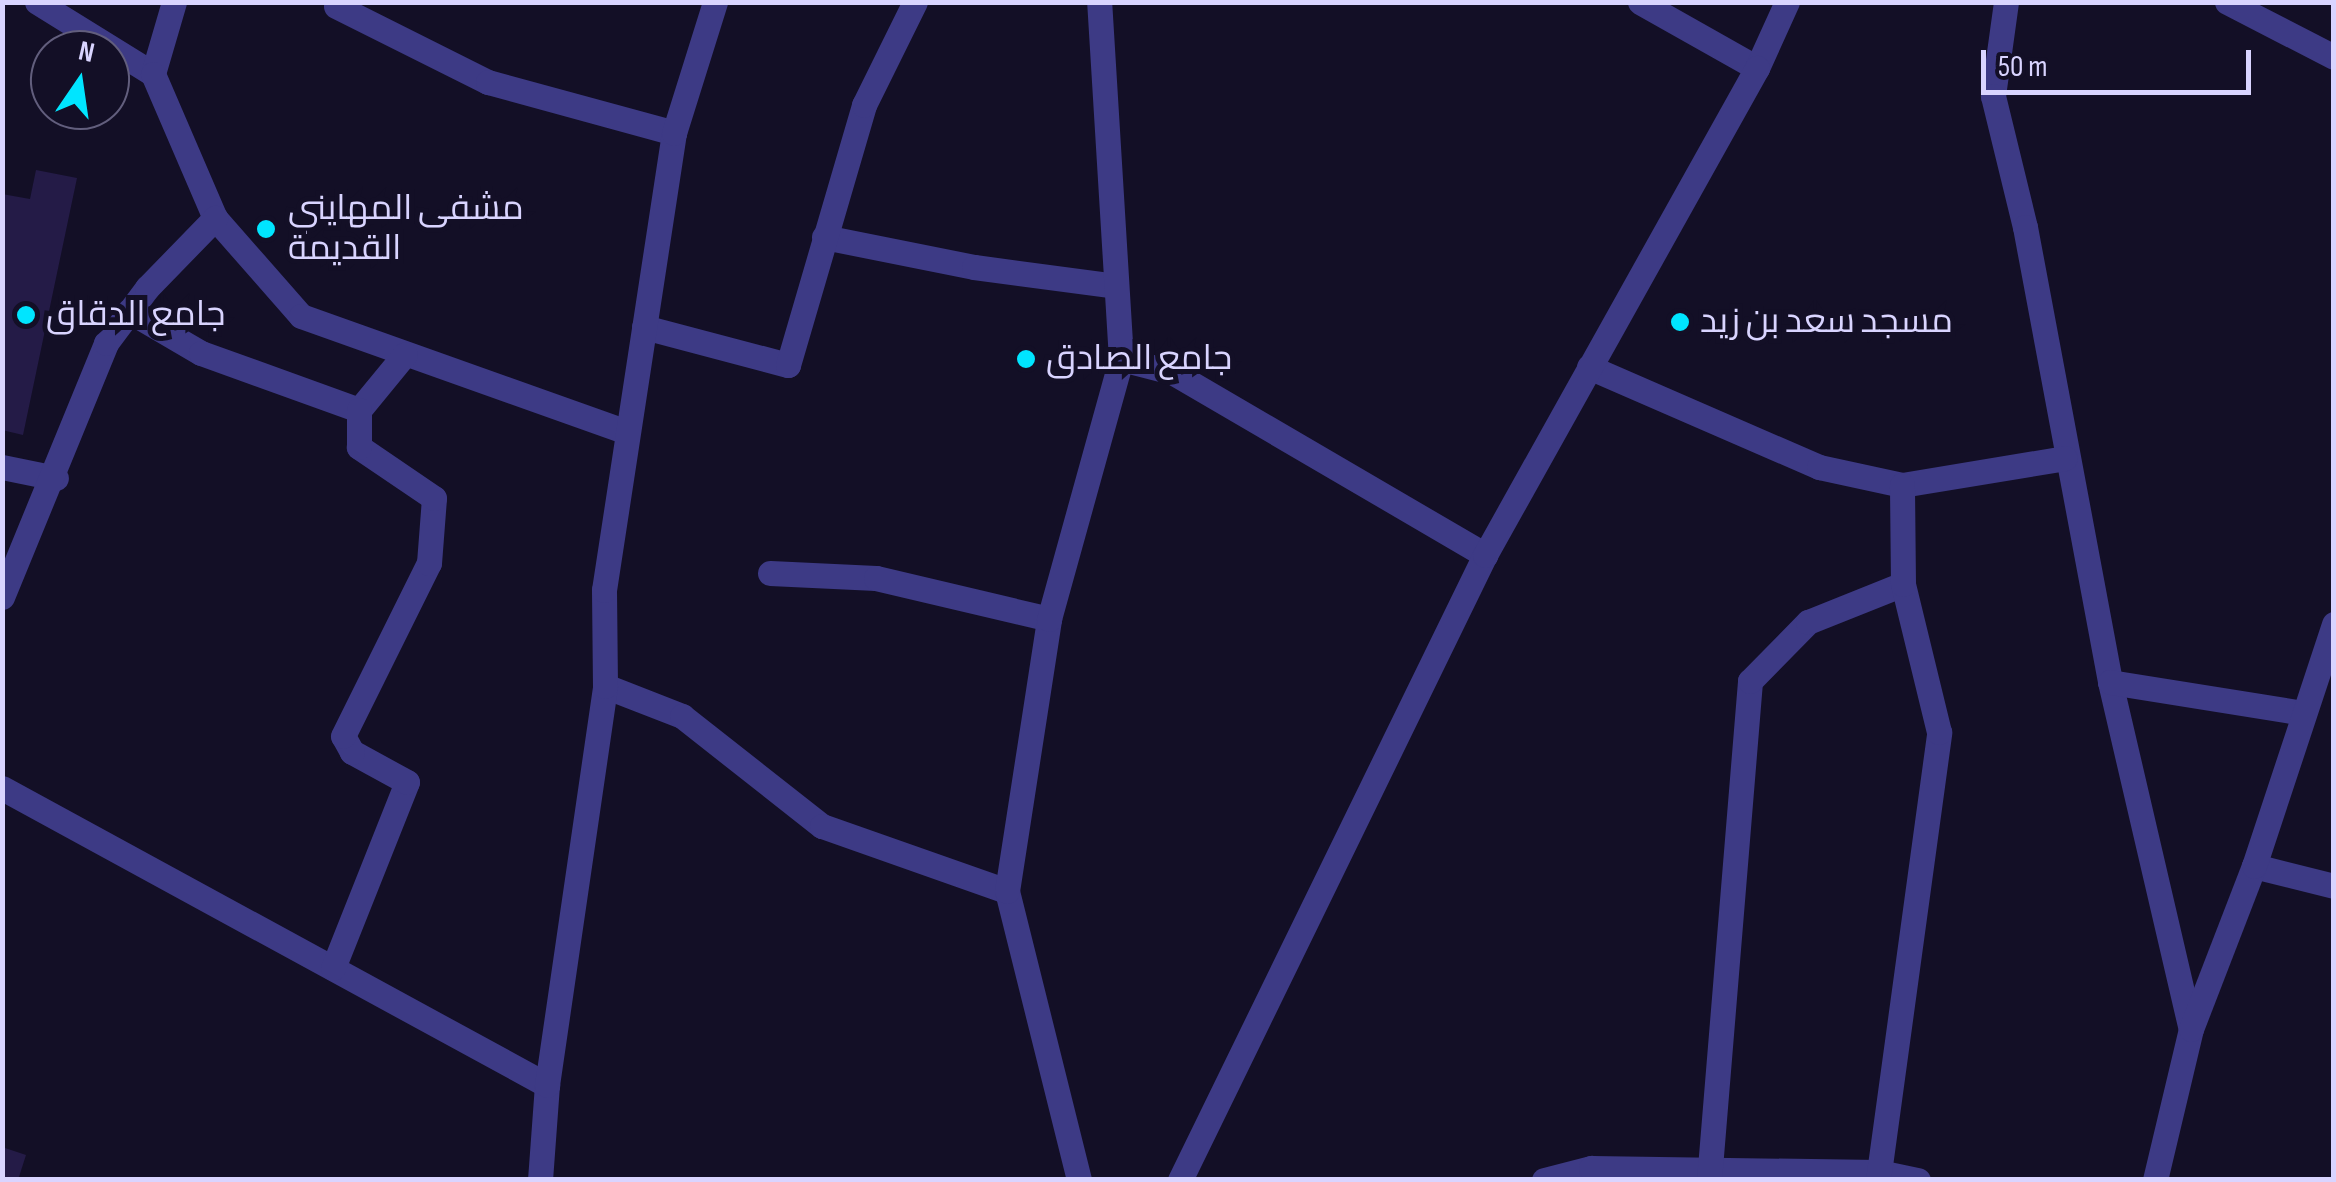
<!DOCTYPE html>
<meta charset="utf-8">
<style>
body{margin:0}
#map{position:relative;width:2336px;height:1182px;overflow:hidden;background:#130f26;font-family:"Sofia Sans Condensed",Cairo,sans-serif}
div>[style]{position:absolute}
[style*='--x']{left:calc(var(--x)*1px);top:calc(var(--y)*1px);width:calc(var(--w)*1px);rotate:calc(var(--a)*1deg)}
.building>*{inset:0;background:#241b47}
.minor>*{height:25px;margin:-12.5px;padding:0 12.5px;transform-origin:12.5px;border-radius:12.5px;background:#3d3a85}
.dots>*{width:28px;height:28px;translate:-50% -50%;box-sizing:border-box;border:5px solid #130f26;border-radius:50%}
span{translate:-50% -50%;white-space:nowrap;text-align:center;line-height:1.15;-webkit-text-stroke:10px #130f26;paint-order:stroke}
.poi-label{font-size:35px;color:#d9d4ff}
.left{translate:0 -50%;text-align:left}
.frame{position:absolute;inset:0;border:5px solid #d9d4ff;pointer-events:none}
.north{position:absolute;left:30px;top:30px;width:100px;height:100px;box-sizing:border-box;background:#130f26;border:2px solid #625e7d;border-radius:50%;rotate:13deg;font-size:28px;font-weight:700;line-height:40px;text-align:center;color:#d9d4ff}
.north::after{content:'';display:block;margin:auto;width:35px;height:45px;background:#00e5ff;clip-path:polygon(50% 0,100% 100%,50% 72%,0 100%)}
.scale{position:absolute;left:1981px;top:50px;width:270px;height:45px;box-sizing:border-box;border:5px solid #d9d4ff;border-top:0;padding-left:12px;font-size:30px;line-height:35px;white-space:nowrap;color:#d9d4ff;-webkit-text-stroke:8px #130f26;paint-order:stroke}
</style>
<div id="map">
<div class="building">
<div style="clip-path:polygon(36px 170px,77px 178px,23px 435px,2px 430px,2px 194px,30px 199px)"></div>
<div style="clip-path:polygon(2px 1147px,26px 1155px,18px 1180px,2px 1180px)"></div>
</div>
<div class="minor">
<div style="--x:37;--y:2;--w:137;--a:31.8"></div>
<div style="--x:174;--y:2;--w:75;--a:106.3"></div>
<div style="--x:153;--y:74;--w:157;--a:66.7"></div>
<div style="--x:215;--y:218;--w:130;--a:48.7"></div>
<div style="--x:301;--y:316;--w:346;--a:19.6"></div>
<div style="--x:1640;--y:2;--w:134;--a:29.4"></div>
<div style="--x:1757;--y:68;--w:72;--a:-65.6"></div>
<div style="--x:2006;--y:2;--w:95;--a:97.9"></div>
<div style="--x:1993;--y:96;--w:135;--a:76.3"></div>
<div style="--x:2025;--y:227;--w:463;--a:79.4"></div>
<div style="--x:2110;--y:682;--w:356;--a:76.9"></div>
<div style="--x:2227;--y:2;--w:120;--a:27.2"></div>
<div style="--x:336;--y:6;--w:170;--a:26.6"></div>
<div style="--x:488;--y:82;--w:193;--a:15.3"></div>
<div style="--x:824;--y:237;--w:153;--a:11.3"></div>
<div style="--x:974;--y:267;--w:143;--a:7.6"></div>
<div style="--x:129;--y:311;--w:83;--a:30.3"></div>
<div style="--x:201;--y:353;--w:168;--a:19.8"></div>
<div style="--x:359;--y:410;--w:72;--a:-50.6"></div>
<div style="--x:644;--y:327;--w:149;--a:14.8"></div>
<div style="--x:788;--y:365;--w:271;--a:-73.7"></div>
<div style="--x:864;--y:105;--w:115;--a:-63.7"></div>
<div style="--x:1121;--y:359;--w:53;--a:14.3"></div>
<div style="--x:1172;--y:372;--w:363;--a:30.3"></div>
<div style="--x:1589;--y:367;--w:251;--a:23.5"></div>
<div style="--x:1819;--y:467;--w:85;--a:12.2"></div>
<div style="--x:1902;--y:485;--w:165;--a:-9.4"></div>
<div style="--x:2;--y:467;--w:55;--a:11.5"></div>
<div style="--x:770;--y:573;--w:106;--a:2.7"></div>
<div style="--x:876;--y:578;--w:178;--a:13.3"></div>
<div style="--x:2;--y:597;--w:274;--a:-67.7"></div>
<div style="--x:106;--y:343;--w:69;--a:-53.3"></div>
<div style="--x:147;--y:288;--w:98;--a:-45.8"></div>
<div style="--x:2110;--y:682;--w:196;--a:9.1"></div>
<div style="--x:605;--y:686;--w:83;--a:21.3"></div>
<div style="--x:682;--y:716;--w:178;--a:38.2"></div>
<div style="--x:822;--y:826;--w:196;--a:19.4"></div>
<div style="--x:1007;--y:891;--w:298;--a:76"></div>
<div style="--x:2;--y:788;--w:621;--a:28.59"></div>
<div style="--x:2254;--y:866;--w:82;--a:14"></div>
<div style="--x:1007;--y:891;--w:275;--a:-81.2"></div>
<div style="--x:1049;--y:619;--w:270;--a:-74.5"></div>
<div style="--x:1121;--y:359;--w:358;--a:-93.5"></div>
<div style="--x:333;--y:968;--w:200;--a:-68.3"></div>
<div style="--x:407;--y:782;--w:63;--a:-151.4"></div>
<div style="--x:352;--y:752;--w:18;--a:-119"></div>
<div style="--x:343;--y:736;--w:193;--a:-63.6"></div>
<div style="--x:429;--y:563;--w:65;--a:-85.6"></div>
<div style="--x:434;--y:498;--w:91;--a:-145.8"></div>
<div style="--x:359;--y:447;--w:37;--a:-90"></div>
<div style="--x:540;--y:1180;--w:95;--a:-85.8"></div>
<div style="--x:547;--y:1085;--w:403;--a:-81.7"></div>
<div style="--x:605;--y:686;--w:96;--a:-90.6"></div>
<div style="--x:604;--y:590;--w:462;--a:-81.3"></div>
<div style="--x:674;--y:133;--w:137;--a:-72.6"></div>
<div style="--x:1180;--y:1180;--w:695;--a:-63.99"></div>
<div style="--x:1485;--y:555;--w:558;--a:-60.82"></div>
<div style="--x:1544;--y:1180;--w:49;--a:-14.3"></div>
<div style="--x:1591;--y:1168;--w:288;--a:0.8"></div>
<div style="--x:1879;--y:1172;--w:40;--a:12"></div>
<div style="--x:1709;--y:1180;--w:501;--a:-85.3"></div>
<div style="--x:1750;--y:681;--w:83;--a:-45.5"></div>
<div style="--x:1808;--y:622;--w:102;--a:-21.8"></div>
<div style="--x:1878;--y:1180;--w:452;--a:-82.2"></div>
<div style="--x:1939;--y:732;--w:152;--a:-103.7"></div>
<div style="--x:1903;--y:584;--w:99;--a:-90.6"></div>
<div style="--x:2155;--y:1180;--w:155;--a:-76.6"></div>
<div style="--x:2191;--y:1029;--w:175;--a:-68.9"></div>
<div style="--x:2254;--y:866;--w:255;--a:-71.7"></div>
</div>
<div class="dots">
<div style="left:266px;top:229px;background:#00e5ff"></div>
<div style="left:26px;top:315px;background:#00e5ff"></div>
<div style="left:1680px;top:322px;background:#00e5ff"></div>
<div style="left:1026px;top:359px;background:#00e5ff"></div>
</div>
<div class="poi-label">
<span class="left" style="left:288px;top:229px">مشفى المهايني<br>القديمة</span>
<span class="left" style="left:46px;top:315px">جامع الدقاق</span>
<span class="left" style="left:1700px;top:322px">مسجد سعد بن زيد</span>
<span class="left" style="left:1046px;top:359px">جامع الصادق</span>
</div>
<div class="frame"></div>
<div class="north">N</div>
<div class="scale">50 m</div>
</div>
